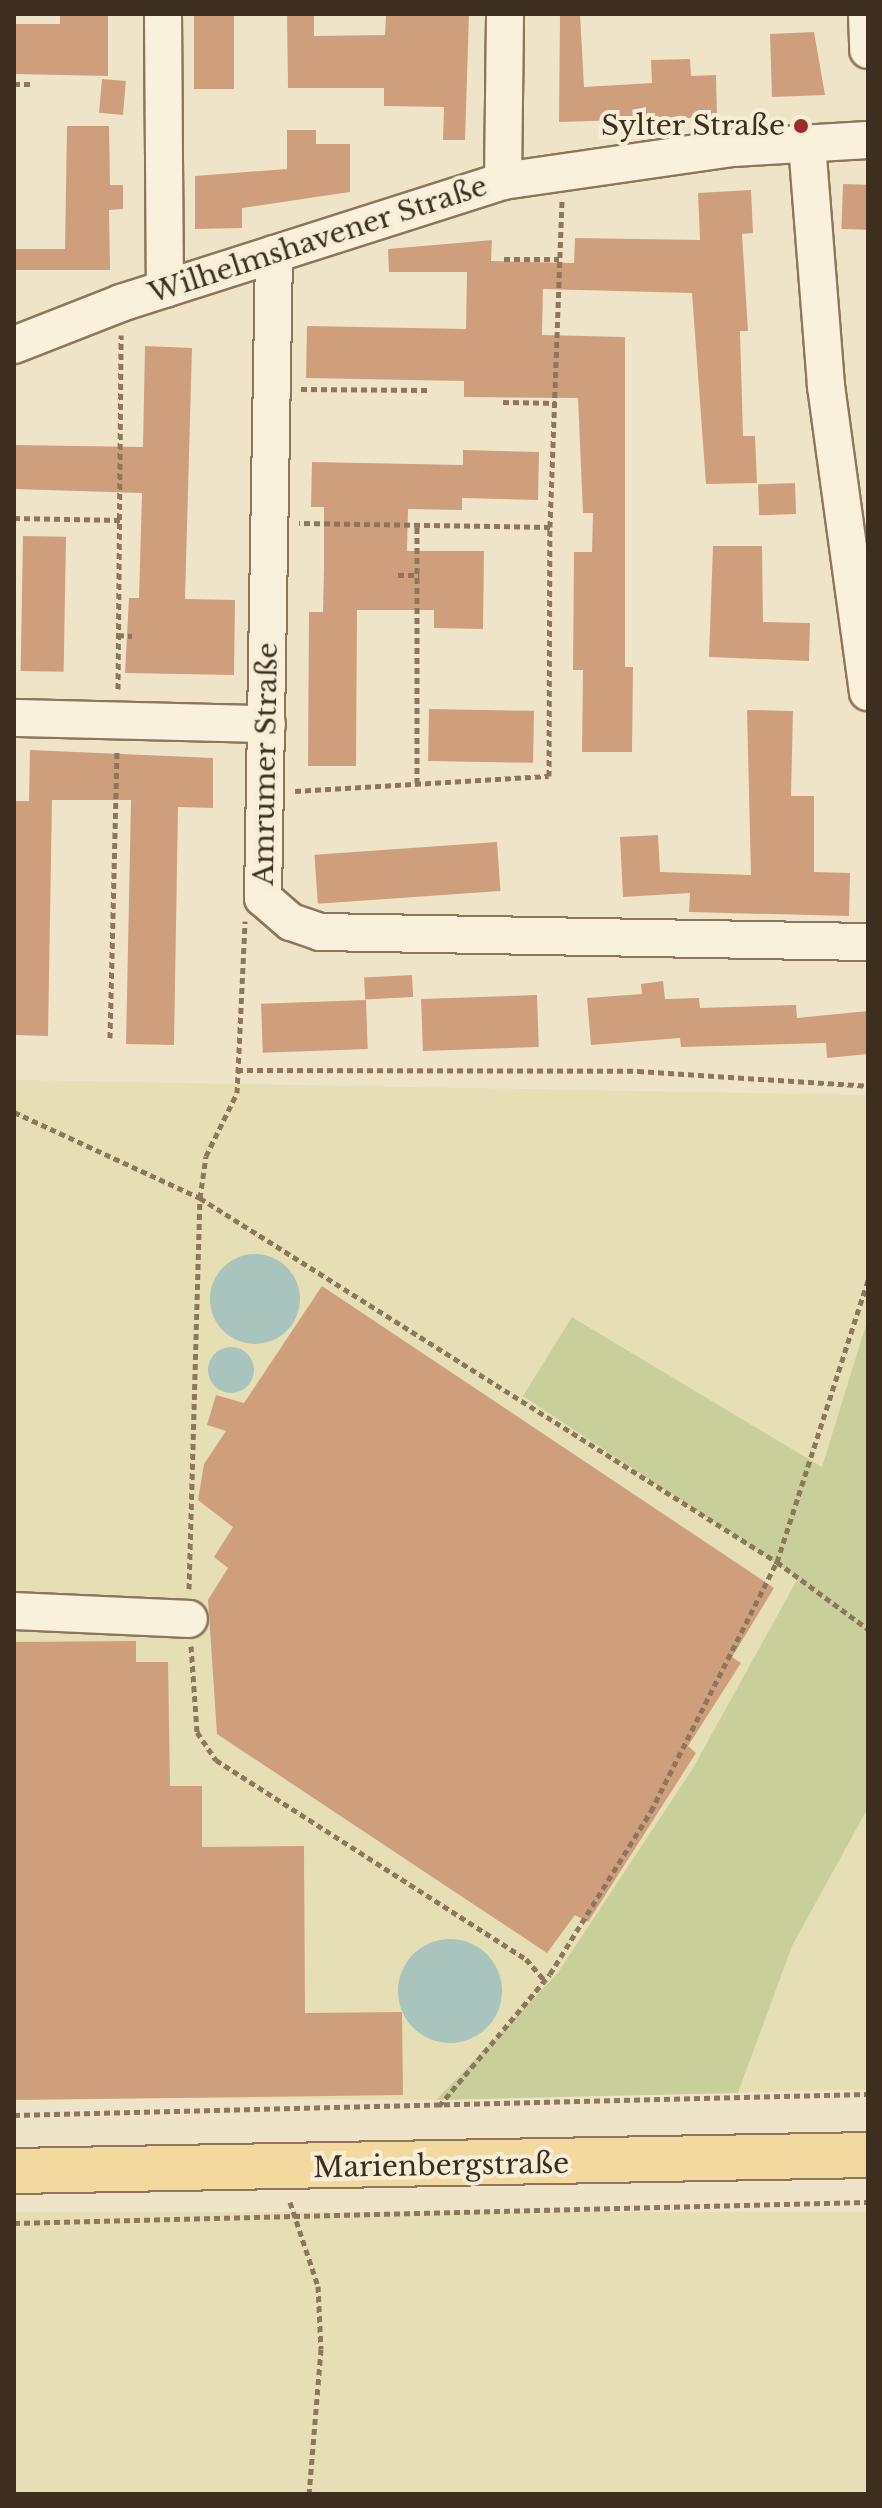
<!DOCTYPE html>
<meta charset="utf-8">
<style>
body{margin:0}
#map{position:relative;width:882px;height:2508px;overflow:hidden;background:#f0e4c8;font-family:"Libre Baskerville",serif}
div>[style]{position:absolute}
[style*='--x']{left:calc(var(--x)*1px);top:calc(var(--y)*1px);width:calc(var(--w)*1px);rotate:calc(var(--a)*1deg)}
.farmland>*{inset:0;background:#e6deb5;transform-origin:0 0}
.green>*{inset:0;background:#c9cf9b}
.water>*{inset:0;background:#a9c4bc}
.round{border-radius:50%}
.building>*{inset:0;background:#cf9f7d;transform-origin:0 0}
.path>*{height:5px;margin-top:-2.5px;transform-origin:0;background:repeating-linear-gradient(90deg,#8d765c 0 6px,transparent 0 10px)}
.roads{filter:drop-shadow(2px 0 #8d765c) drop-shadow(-2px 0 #8d765c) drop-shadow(0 2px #8d765c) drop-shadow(0 -2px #8d765c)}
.minor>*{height:36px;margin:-18px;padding:0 18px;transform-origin:18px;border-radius:18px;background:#faf1dc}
.major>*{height:44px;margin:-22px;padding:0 22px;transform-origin:22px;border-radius:22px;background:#f3d9a0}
.dots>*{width:22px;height:22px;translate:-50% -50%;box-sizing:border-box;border:4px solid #f7eed8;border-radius:50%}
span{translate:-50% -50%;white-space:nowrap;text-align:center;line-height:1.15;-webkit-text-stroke:8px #f7eed8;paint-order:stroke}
.poi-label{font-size:28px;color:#3d2e20}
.right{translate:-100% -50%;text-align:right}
.street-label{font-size:28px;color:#3d2e20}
.frame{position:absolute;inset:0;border:16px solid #3d2e20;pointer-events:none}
</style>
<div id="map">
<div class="farmland">
<div style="clip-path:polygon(14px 1080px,868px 1095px,868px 1318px,822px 1467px,573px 1317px,523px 1396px,798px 1578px,693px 1768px,557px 1974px,436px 2100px,14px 2097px)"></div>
<div style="clip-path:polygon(868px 1808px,868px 2089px,738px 2093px,792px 1946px)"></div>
<div style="left:868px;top:2212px;width:282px;height:854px;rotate:90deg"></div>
</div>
<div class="green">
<div style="clip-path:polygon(572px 1317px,822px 1467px,868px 1318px,868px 1808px,792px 1946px,738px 2093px,436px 2100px,557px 1974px,693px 1768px,798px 1578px,523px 1396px)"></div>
</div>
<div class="water">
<div class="round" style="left:210px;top:1254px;width:90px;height:90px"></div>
<div class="round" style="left:208px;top:1347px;width:46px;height:46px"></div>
<div class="round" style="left:398px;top:1939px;width:104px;height:104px"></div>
</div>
<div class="building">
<div style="clip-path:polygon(60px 14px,108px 14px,108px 76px,14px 74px,14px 24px,60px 24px)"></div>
<div style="left:194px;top:14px;width:40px;height:75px"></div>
<div style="clip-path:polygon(287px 14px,314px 14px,314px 36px,385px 35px,386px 14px,469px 14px,465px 140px,443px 140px,444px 107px,384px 106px,384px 88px,288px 88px)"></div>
<div style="clip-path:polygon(560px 14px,580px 14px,584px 87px,652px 83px,651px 60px,690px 59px,691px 76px,716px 75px,717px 117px,559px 122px)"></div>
<div style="clip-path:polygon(814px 32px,825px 95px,772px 97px,770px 34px)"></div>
<div style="left:102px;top:79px;width:24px;height:34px;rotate:5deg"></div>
<div style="clip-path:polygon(67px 126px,109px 126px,110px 185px,123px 185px,123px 209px,109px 210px,110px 270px,14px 270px,14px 249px,65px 249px)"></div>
<div style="clip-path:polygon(287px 130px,316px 130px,316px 144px,350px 144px,350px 192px,242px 208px,242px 228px,195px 229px,195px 176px,287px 169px)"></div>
<div style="left:843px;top:184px;width:25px;height:45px;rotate:2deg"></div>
<div style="clip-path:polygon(751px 190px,753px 233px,742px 234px,748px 331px,740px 331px,743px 436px,755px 436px,757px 483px,706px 484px,692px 293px,543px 289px,542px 335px,625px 337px,625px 667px,633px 667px,632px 752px,582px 752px,583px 670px,573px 670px,574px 552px,592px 552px,593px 513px,583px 513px,578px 398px,464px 397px,464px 381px,306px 378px,307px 326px,466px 329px,467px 272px,389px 272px,388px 249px,492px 240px,491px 261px,574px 263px,575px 238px,700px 240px,698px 193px)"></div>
<div style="clip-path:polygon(145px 346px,192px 348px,185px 599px,235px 600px,234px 675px,125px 673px,129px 598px,139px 598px,142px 493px,14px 489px,14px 445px,143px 447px)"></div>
<div style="clip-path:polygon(463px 450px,539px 452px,538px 500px,462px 498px,462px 510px,408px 509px,407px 551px,484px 551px,483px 629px,434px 628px,434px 610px,357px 610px,356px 766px,308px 766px,309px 612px,323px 612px,324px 569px,324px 507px,311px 507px,312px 462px,463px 465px)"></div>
<div style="left:795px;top:483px;width:31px;height:37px;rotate:88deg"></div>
<div style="left:23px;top:536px;width:43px;height:135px;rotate:1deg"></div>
<div style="clip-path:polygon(713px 546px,762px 546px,763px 622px,810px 623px,809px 661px,709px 657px)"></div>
<div style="left:429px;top:709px;width:105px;height:52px;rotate:1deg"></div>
<div style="clip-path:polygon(747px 710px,793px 711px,791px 796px,814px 796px,814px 872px,850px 873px,849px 916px,689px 912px,690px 893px,623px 897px,620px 837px,658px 835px,660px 872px,751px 875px)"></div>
<div style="clip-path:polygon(30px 750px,213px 758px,213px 808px,178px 807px,174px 1045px,126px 1044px,131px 800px,52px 800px,48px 1036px,14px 1035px,14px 801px,29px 801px)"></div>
<div style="left:497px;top:842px;width:49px;height:183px;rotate:86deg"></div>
<div style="left:412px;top:975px;width:22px;height:48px;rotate:87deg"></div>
<div style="clip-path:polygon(663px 981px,665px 999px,699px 998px,700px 1008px,796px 1005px,797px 1018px,868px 1011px,868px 1054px,827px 1058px,826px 1043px,681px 1047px,680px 1038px,591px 1045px,587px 998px,642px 994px,641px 984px)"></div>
<div style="left:537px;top:995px;width:52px;height:116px;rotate:88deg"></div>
<div style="left:366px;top:1000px;width:49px;height:105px;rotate:88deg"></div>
<div style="clip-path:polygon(322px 1286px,774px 1588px,732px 1657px,741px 1663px,688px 1746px,696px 1753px,588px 1922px,575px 1915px,547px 1953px,217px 1734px,208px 1600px,228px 1568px,214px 1557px,233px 1527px,198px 1500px,204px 1464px,226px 1431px,207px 1425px,216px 1395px,244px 1403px)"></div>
<div style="clip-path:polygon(136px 1641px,136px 1662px,168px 1662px,170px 1786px,202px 1786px,202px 1847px,304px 1846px,305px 2013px,402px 2012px,403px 2095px,14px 2100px,14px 1642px)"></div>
</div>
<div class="path">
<div style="--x:14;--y:84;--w:16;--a:0"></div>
<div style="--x:504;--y:259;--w:55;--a:0"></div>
<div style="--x:301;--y:389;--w:127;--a:0.5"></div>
<div style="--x:503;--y:402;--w:53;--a:1.1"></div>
<div style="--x:14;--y:518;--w:108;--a:1.1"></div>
<div style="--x:550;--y:527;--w:326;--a:-87.9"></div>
<div style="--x:398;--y:575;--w:21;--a:0"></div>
<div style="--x:118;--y:635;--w:14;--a:4"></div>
<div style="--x:118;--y:689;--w:354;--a:-89.5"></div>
<div style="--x:417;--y:783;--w:256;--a:-90"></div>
<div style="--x:295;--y:791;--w:254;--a:-3.4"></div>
<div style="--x:549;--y:776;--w:249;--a:-89.8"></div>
<div style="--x:550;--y:527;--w:251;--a:-179.1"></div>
<div style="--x:110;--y:1038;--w:287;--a:-88.6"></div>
<div style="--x:237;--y:1070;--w:401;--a:0.1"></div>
<div style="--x:638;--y:1071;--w:230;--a:3.7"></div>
<div style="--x:14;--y:1112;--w:205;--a:24.8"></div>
<div style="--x:200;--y:1198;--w:682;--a:32.25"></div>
<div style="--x:777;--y:1562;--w:113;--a:36.4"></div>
<div style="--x:189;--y:1589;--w:391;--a:-88.4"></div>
<div style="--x:200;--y:1198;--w:42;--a:-81.9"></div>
<div style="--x:206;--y:1156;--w:70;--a:-63.8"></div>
<div style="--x:237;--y:1093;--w:172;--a:-87.3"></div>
<div style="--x:191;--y:1646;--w:86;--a:86"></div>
<div style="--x:197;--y:1732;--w:34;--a:56"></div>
<div style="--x:216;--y:1760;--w:368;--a:32.7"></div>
<div style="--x:526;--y:1959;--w:28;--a:49"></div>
<div style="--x:439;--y:2106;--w:172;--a:-49.9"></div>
<div style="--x:550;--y:1974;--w:192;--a:-58.2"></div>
<div style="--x:651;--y:1811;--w:279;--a:-63.2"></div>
<div style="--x:777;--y:1562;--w:296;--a:-72.1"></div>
<div style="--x:14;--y:2115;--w:854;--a:-1.41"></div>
<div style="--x:290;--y:2202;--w:89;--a:71.6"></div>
<div style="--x:318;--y:2286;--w:63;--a:87.3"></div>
<div style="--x:321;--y:2349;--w:145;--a:94.7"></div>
<div style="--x:14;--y:2223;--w:854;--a:-1.41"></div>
</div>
<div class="roads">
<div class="minor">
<div style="--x:163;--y:14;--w:275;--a:89.6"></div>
<div style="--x:867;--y:14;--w:36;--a:88"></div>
<div style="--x:807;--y:144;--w:243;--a:85.5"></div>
<div style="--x:826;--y:386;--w:309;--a:82.2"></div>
<div style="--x:503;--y:181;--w:167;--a:-89.3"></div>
<div style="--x:274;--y:254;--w:644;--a:90.98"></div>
<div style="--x:263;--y:898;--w:37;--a:41"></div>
<div style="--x:291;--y:922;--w:31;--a:19"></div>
<div style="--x:320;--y:932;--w:548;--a:1.05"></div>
<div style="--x:14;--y:345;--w:115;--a:-21.4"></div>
<div style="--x:121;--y:303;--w:401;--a:-17.7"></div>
<div style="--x:503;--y:181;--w:232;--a:-8.2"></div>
<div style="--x:733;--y:148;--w:135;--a:-3.4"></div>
<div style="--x:14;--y:718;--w:253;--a:1.4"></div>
<div style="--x:14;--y:1611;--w:175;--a:2.6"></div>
</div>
<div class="major">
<div style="--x:14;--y:2171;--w:854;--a:-1.07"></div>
</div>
</div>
<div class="dots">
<div style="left:801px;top:126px;background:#9e2a2b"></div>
</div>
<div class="poi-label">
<span class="right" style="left:785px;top:126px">Sylter Straße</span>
</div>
<div class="street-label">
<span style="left:318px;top:240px;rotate:-18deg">Wilhelmshavener Straße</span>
<span style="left:266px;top:764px;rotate:-89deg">Amrumer Straße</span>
<span style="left:441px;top:2166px;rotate:-1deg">Marienbergstraße</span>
</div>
<div class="frame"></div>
</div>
